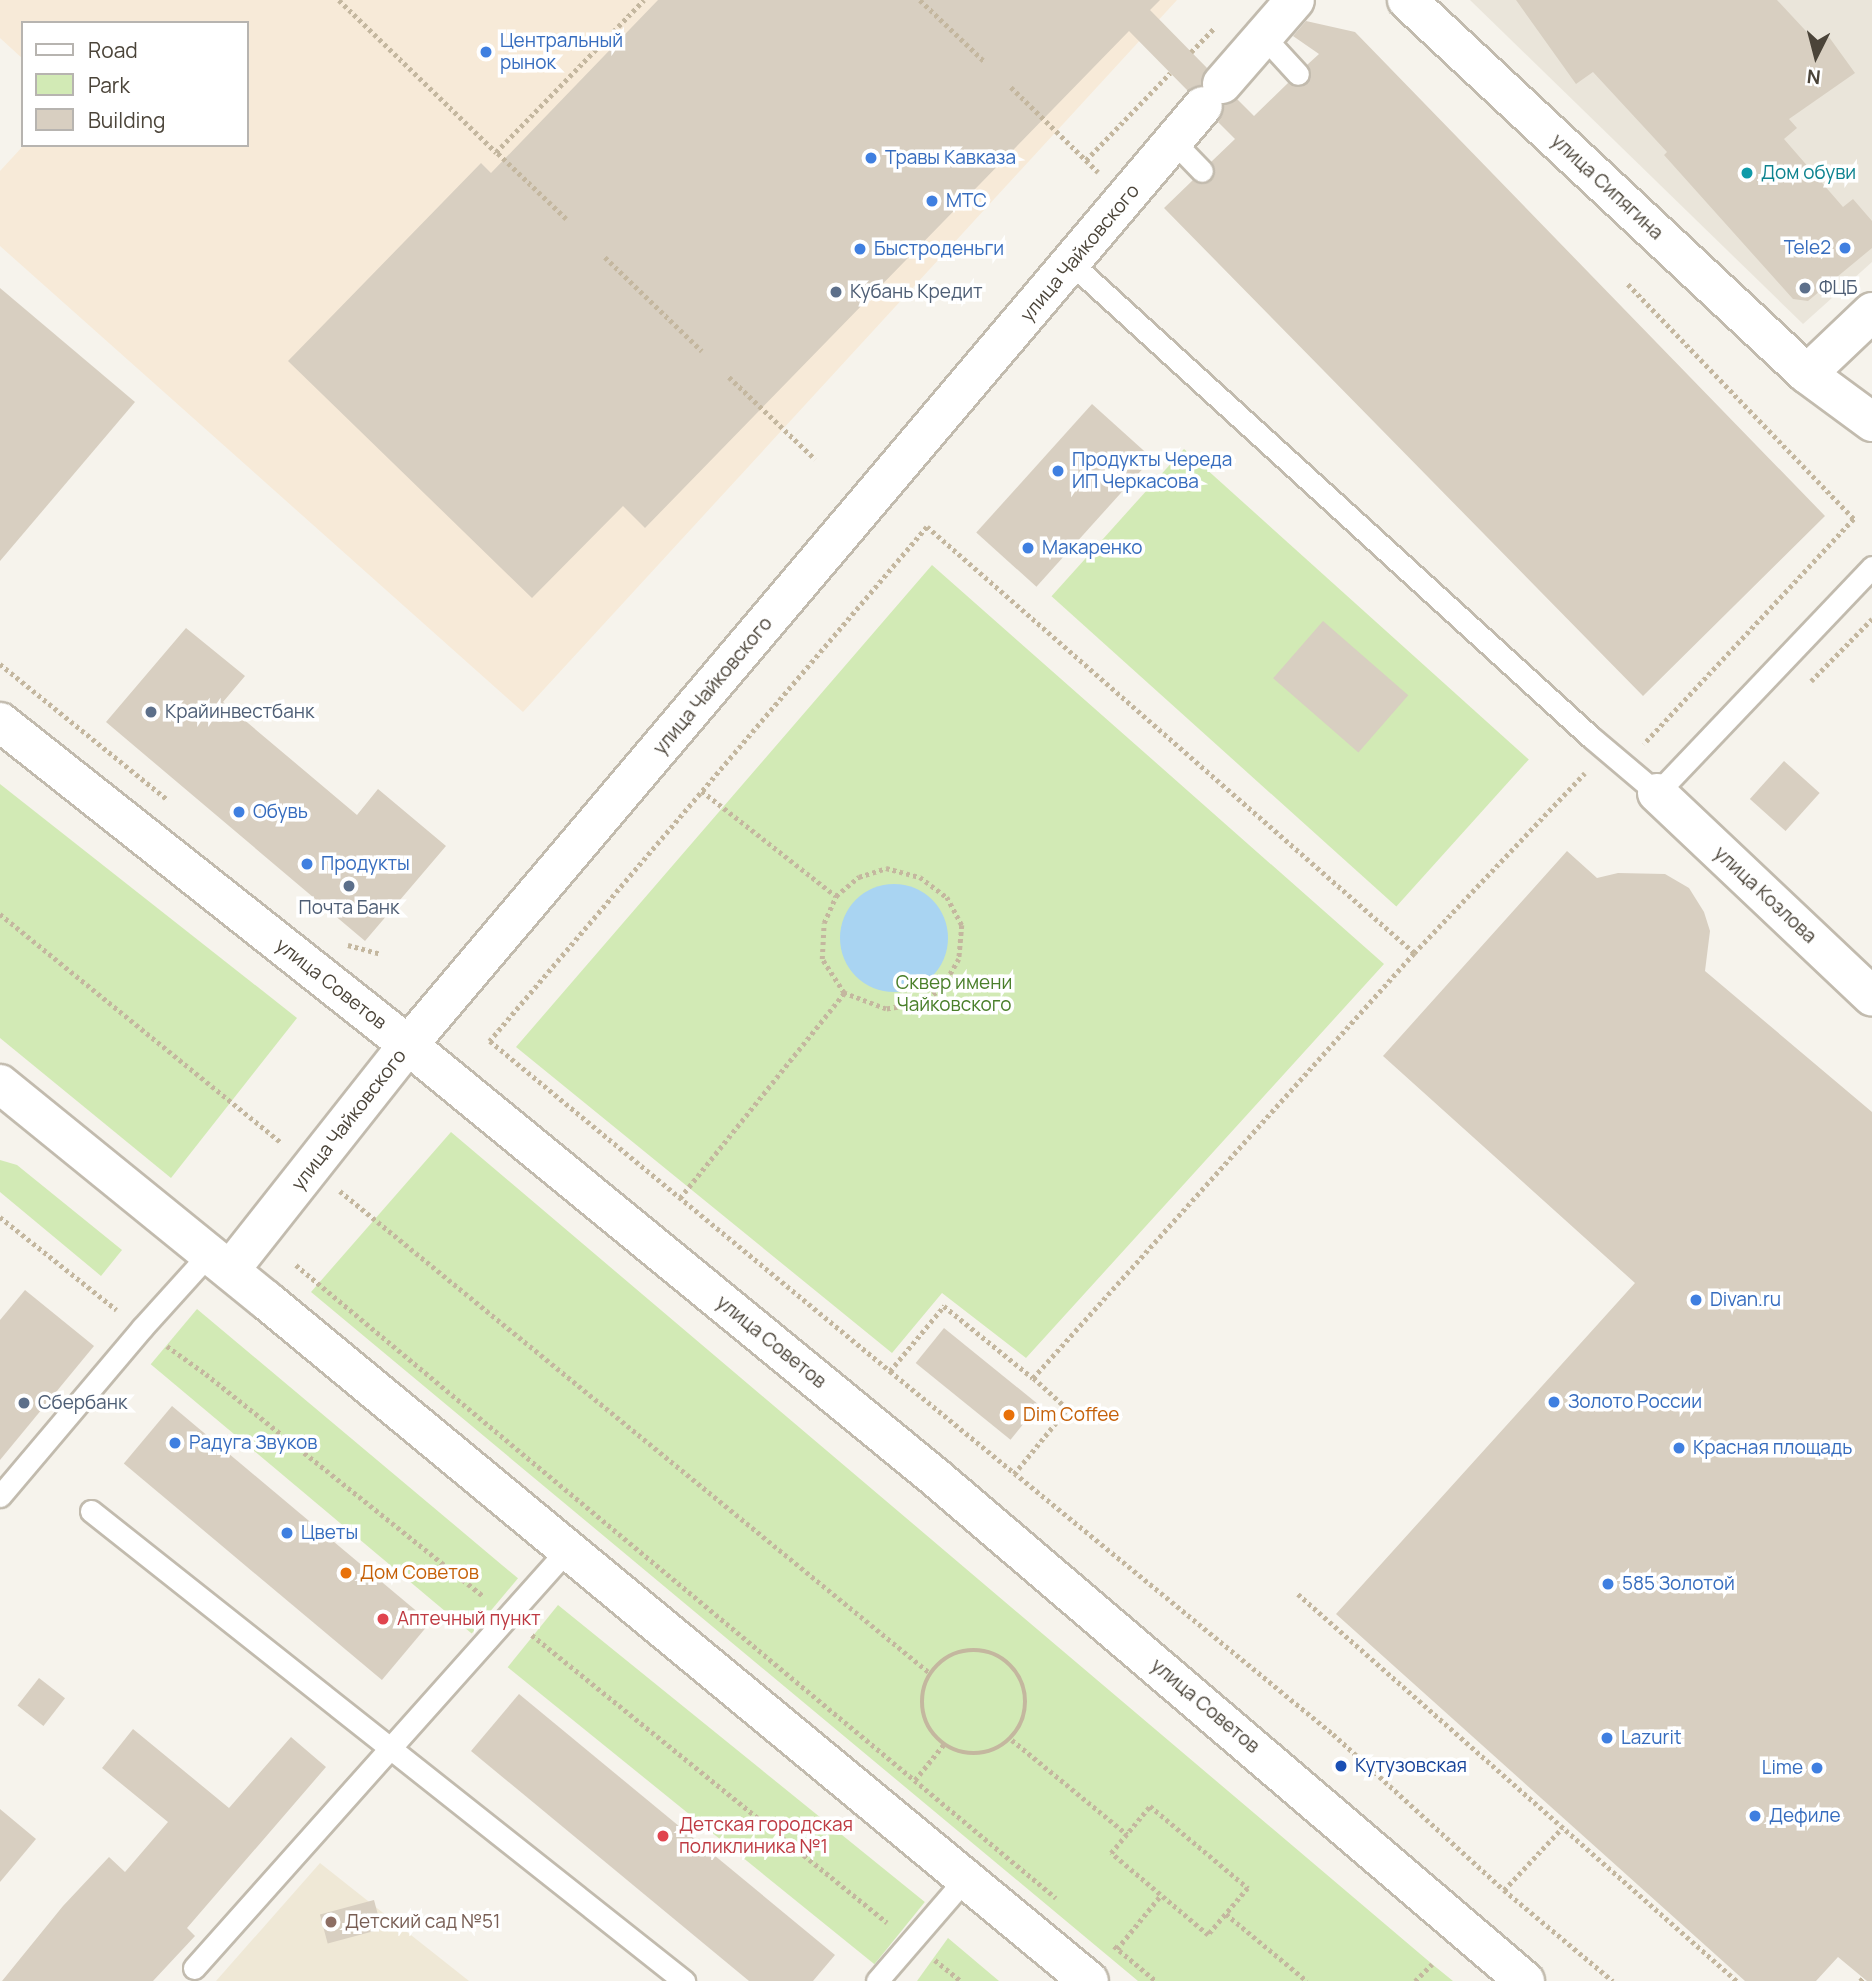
<!DOCTYPE html>
<meta charset="utf-8">
<style>
body{margin:0}
#map{position:relative;width:1872px;height:1981px;overflow:hidden;background:#f6f3ec;font-family:Manrope,sans-serif}
div>[style]{position:absolute}
[style*='--x']{left:calc(var(--x)*1px);top:calc(var(--y)*1px);width:calc(var(--w)*1px);rotate:calc(var(--a)*1deg)}
.residential>*{inset:0;background:#eae5da}
.commercial>*{inset:0;background:#f7ead8}
.education>*{inset:0;background:#efe8d6}
.green>*{inset:0;background:#d2eab5;transform-origin:0 0}
.water>*{inset:0;background:#a9d4f2}
.round{border-radius:50%}
.building>*{inset:0;background:#d8cfc1;transform-origin:0 0}
.path>*{height:4.5px;margin-top:-2.25px;transform-origin:0;background:repeating-linear-gradient(90deg,#c4b79f 0 3.5px,transparent 0 7px)}
.path>.ring{margin:-2.25px;padding:0;box-sizing:content-box;background:none;border:4.5px solid #c4b79f;border-radius:50%}
.roads{filter:drop-shadow(2px 0 #c2bbae) drop-shadow(-2px 0 #c2bbae) drop-shadow(0 2px #c2bbae) drop-shadow(0 -2px #c2bbae)}
.service>*{height:21px;margin:-10.5px;padding:0 10.5px;transform-origin:10.5px;border-radius:10.5px;background:#fff}
.minor>*{height:38px;margin:-19px;padding:0 19px;transform-origin:19px;border-radius:19px;background:#fff}
.tertiary>*{height:38px;margin:-19px;padding:0 19px;transform-origin:19px;border-radius:19px;background:#fff}
.dots>*{width:19px;height:19px;translate:-50% -50%;box-sizing:border-box;border:4px solid #fff;border-radius:50%}
span{translate:-50% -50%;white-space:nowrap;text-align:center;line-height:1.15;-webkit-text-stroke:7px #fff;paint-order:stroke}
.shop-label{font-size:19px;color:#366cbe}
.left{translate:0 -50%;text-align:left}
.right{translate:-100% -50%;text-align:right}
.culture-label{font-size:19px;color:#0d838f}
.street-label{font-size:19px;color:#4b4439}
.service-label{font-size:19px;color:#4e5e75}
.park-label{font-size:19px;color:#4a7f2a}
.food-label{font-size:19px;color:#c56008}
.health-label{font-size:19px;color:#be3a42}
.transit-label{font-size:19px;color:#164399}
.education-label{font-size:19px;color:#785e54}
.legend{position:absolute;left:21px;top:21px;width:228px;height:126px;box-sizing:border-box;background:#fff;border:2px solid #b7b4b0;margin:0;padding:9px 12px;list-style:none;font-size:21px;color:#4b4439}
.legend li{display:flex;align-items:center;gap:14px;height:35px}
.legend b{width:35px;border:2px solid #b7b4b0}
.north{position:absolute;left:1781px;top:21px;width:70px;height:70px;-webkit-text-stroke:5px #fff;paint-order:stroke;rotate:186deg;font-size:19px;font-weight:700;line-height:28px;text-align:center;color:#4b4439}
.north::after{content:'';display:block;margin:auto;width:24px;height:32px;background:#4b4439;clip-path:polygon(50% 0,100% 100%,50% 72%,0 100%)}
</style>
<div id="map">
<div class="residential">
<div style="clip-path:polygon(1470px 0,1872px 0,1872px 262px,1803px 324px)"></div>
</div>
<div class="commercial">
<div style="clip-path:polygon(0 0,1177px 0,523px 712px,0 246px,0 171px,24px 145px,247px 145px,247px 23px,23px 23px,23px 59px,0 38px)"></div>
</div>
<div class="education">
<div style="clip-path:polygon(320px 1863px,469px 1981px,216px 1981px)"></div>
</div>
<div class="green">
<div style="left:1184px;top:449px;width:464px;height:198px;rotate:42deg"></div>
<div style="clip-path:polygon(932px 565px,1384px 964px,1026px 1358px,942px 1293px,892px 1353px,516px 1047px)"></div>
<div style="clip-path:polygon(0 784px,297px 1018px,171px 1178px,0 1038px)"></div>
<div style="clip-path:polygon(451px 1132px,1432px 1964px,1453px 1981px,1138px 1981px,311px 1292px)"></div>
<div style="clip-path:polygon(0 1160px,17px 1165px,122px 1250px,101px 1276px,0 1192px)"></div>
<div style="left:197px;top:1309px;width:419px;height:72px;rotate:40deg"></div>
<div style="left:558px;top:1605px;width:472px;height:80px;rotate:39deg"></div>
<div style="clip-path:polygon(948px 1938px,999px 1981px,917px 1981px)"></div>
</div>
<div class="water">
<div class="round" style="left:840px;top:884px;width:108px;height:108px"></div>
</div>
<div class="building">
<div style="clip-path:polygon(658px 0,1160px 0,1150px 10px,1207px 68px,1201px 85px,1188px 91px,1129px 31px,645px 528px,623px 506px,532px 598px,288px 361px,481px 163px,491px 173px)"></div>
<div style="clip-path:polygon(1516px 0,1777px 0,1818px 44px,1829px 37px,1855px 73px,1789px 119px,1797px 128px,1784px 139px,1843px 207px,1853px 199px,1872px 221px,1872px 248px,1808px 301px,1793px 299px,1664px 155px,1667px 152px,1593px 72px,1576px 84px)"></div>
<div style="clip-path:polygon(1306px 21px,1355px 32px,1825px 516px,1643px 696px,1164px 208px,1193px 180px,1204px 184px,1214px 175px,1211px 162px,1235px 139px,1218px 122px,1224px 105px,1237px 99px,1254px 116px,1288px 83px,1300px 87px,1307px 83px,1311px 72px,1307px 65px,1319px 54px,1293px 36px)"></div>
<div style="clip-path:polygon(0 288px,135px 402px,0 561px)"></div>
<div style="left:1092px;top:404px;width:81px;height:173px;rotate:42deg"></div>
<div style="left:1323px;top:621px;width:113px;height:76px;rotate:41deg"></div>
<div style="clip-path:polygon(186px 628px,245px 676px,223px 702px,357px 815px,378px 789px,446px 846px,365px 941px,106px 722px)"></div>
<div style="left:1784px;top:761px;width:48px;height:51px;rotate:42deg"></div>
<div style="clip-path:polygon(1567px 851px,1597px 878px,1618px 873px,1665px 874px,1689px 888px,1704px 912px,1710px 931px,1705px 971px,1872px 1112px,1872px 1981px,1867px 1981px,1838px 1957px,1816px 1981px,1745px 1981px,1336px 1614px,1635px 1283px,1383px 1056px)"></div>
<div style="clip-path:polygon(25px 1290px,94px 1346px,0 1460px,0 1320px)"></div>
<div style="left:944px;top:1328px;width:122px;height:45px;rotate:39deg"></div>
<div style="left:172px;top:1406px;width:337px;height:75px;rotate:40deg"></div>
<div style="left:39px;top:1678px;width:33px;height:35px;rotate:38deg"></div>
<div style="clip-path:polygon(519px 1694px,835px 1955px,813px 1981px,749px 1981px,471px 1751px)"></div>
<div style="clip-path:polygon(133px 1729px,229px 1808px,291px 1737px,326px 1767px,187px 1928px,195px 1936px,153px 1981px,2px 1981px,63px 1906px,109px 1857px,125px 1872px,168px 1822px,102px 1768px)"></div>
<div style="clip-path:polygon(0 1809px,36px 1839px,0 1882px)"></div>
<div style="left:374px;top:1900px;width:30px;height:56px;rotate:75deg"></div>
</div>
<div class="path">
<div style="--x:339;--y:0;--w:219;--a:44.1"></div>
<div style="--x:920;--y:0;--w:88;--a:43.6"></div>
<div style="--x:1191;--y:52;--w:33;--a:-46"></div>
<div style="--x:1011;--y:87;--w:122;--a:44.3"></div>
<div style="--x:1086;--y:160;--w:121;--a:-46"></div>
<div style="--x:566;--y:219;--w:97;--a:-136.3"></div>
<div style="--x:496;--y:152;--w:212;--a:-45.8"></div>
<div style="--x:605;--y:257;--w:135;--a:44.1"></div>
<div style="--x:1628;--y:284;--w:326;--a:46.1"></div>
<div style="--x:1854;--y:519;--w:308;--a:133"></div>
<div style="--x:729;--y:377;--w:119;--a:43.6"></div>
<div style="--x:0;--y:664;--w:215;--a:39"></div>
<div style="--x:1811;--y:681;--w:87;--a:-45.5"></div>
<div style="--x:702;--y:791;--w:170;--a:38.1"></div>
<div style="--x:886;--y:868;--w:35;--a:15"></div>
<div style="--x:920;--y:877;--w:34;--a:37"></div>
<div style="--x:947;--y:897;--w:32;--a:62"></div>
<div style="--x:962;--y:925;--w:34;--a:95"></div>
<div style="--x:959;--y:959;--w:34;--a:120"></div>
<div style="--x:942;--y:989;--w:28;--a:148"></div>
<div style="--x:918;--y:1004;--w:32;--a:171"></div>
<div style="--x:886;--y:1009;--w:45;--a:-159.1"></div>
<div style="--x:844;--y:993;--w:40;--a:-122.9"></div>
<div style="--x:822;--y:959;--w:36;--a:-87"></div>
<div style="--x:824;--y:923;--w:30;--a:-66"></div>
<div style="--x:836;--y:896;--w:30;--a:-40"></div>
<div style="--x:859;--y:877;--w:28;--a:-18"></div>
<div style="--x:0;--y:914;--w:363;--a:39.1"></div>
<div style="--x:348;--y:945;--w:34;--a:15"></div>
<div style="--x:1414;--y:953;--w:647;--a:-138.82"></div>
<div style="--x:927;--y:527;--w:675;--a:130.37"></div>
<div style="--x:490;--y:1041;--w:519;--a:39.52"></div>
<div style="--x:890;--y:1371;--w:85;--a:-50.3"></div>
<div style="--x:944;--y:1306;--w:114;--a:39"></div>
<div style="--x:1033;--y:1378;--w:571;--a:-48.12"></div>
<div style="--x:1414;--y:953;--w:248;--a:-46.5"></div>
<div style="--x:340;--y:1191;--w:762;--a:39.25"></div>
<div style="--x:680;--y:1198;--w:263;--a:-51.3"></div>
<div style="--x:0;--y:1217;--w:149;--a:38.5"></div>
<div style="--x:296;--y:1265;--w:989;--a:39.79"></div>
<div style="--x:167;--y:1346;--w:48;--a:35.7"></div>
<div style="--x:206;--y:1374;--w:356;--a:38.7"></div>
<div style="--x:890;--y:1371;--w:573;--a:39.33"></div>
<div style="--x:1333;--y:1734;--w:231;--a:42.4"></div>
<div style="--x:1504;--y:1890;--w:142;--a:39.9"></div>
<div style="--x:1014;--y:1474;--w:84;--a:-50.8"></div>
<div style="--x:1067;--y:1409;--w:46;--a:-137.6"></div>
<div style="--x:1298;--y:1594;--w:585;--a:41.4"></div>
<div style="--x:532;--y:1635;--w:457;--a:39"></div>
<div class="ring" style="left:922px;top:1650px;width:99.5px;height:99.5px"></div>
<div style="--x:1012;--y:1740;--w:149;--a:39.3"></div>
<div style="--x:915;--y:1780;--w:46;--a:-51.1"></div>
<div style="--x:1150;--y:1806;--w:128;--a:39.9"></div>
<div style="--x:1248;--y:1888;--w:62;--a:130.4"></div>
<div style="--x:1208;--y:1935;--w:127;--a:-139.8"></div>
<div style="--x:1111;--y:1853;--w:61;--a:-50.3"></div>
<div style="--x:1504;--y:1890;--w:85;--a:-46.9"></div>
<div style="--x:1226;--y:1914;--w:105;--a:39.6"></div>
<div style="--x:1114;--y:1946;--w:55;--a:39.8"></div>
<div style="--x:1117;--y:1949;--w:70;--a:-50.8"></div>
<div style="--x:935;--y:1960;--w:33;--a:39"></div>
<div style="--x:1415;--y:1981;--w:24;--a:-45"></div>
<div style="--x:1860;--y:1981;--w:4;--a:-45"></div>
</div>
<div class="roads">
<div class="service">
<div style="--x:1264;--y:37;--w:50;--a:47.4"></div>
<div style="--x:1174;--y:142;--w:40;--a:46"></div>
<div style="--x:1071;--y:263;--w:705;--a:42.36"></div>
<div style="--x:1592;--y:738;--w:85;--a:40.2"></div>
<div style="--x:1657;--y:793;--w:312;--a:-46.4"></div>
<div style="--x:0;--y:1496;--w:220;--a:-49.8"></div>
<div style="--x:142;--y:1328;--w:98;--a:-47.9"></div>
<div style="--x:91;--y:1511;--w:757;--a:38.4"></div>
<div style="--x:194;--y:1968;--w:559;--a:-48.26"></div>
<div style="--x:877;--y:1981;--w:135;--a:-49.2"></div>
</div>
<div class="minor">
<div style="--x:1222;--y:84;--w:111;--a:-49"></div>
<div style="--x:1657;--y:793;--w:296;--a:43.4"></div>
<div style="--x:230;--y:1270;--w:287;--a:-51.7"></div>
<div style="--x:408;--y:1045;--w:1230;--a:-49.75"></div>
</div>
<div class="tertiary">
<div style="--x:1407;--y:0;--w:548;--a:43.08"></div>
<div style="--x:1807;--y:374;--w:81;--a:36.4"></div>
<div style="--x:1807;--y:374;--w:90;--a:-43.6"></div>
<div style="--x:0;--y:722;--w:520;--a:38.37"></div>
<div style="--x:408;--y:1045;--w:681;--a:39.34"></div>
<div style="--x:935;--y:1477;--w:776;--a:40.51"></div>
<div style="--x:0;--y:1084;--w:343;--a:39.1"></div>
<div style="--x:266;--y:1300;--w:1068;--a:39.61"></div>
</div>
</div>
<div class="dots">
<div style="left:486px;top:52px;background:#3f7fe0"></div>
<div style="left:871px;top:158px;background:#3f7fe0"></div>
<div style="left:1747px;top:173px;background:#0f9aa8"></div>
<div style="left:932px;top:201px;background:#3f7fe0"></div>
<div style="left:1845px;top:248px;background:#3f7fe0"></div>
<div style="left:860px;top:249px;background:#3f7fe0"></div>
<div style="left:1805px;top:288px;background:#5c6f8a"></div>
<div style="left:836px;top:292px;background:#5c6f8a"></div>
<div style="left:1058px;top:471px;background:#3f7fe0"></div>
<div style="left:1028px;top:548px;background:#3f7fe0"></div>
<div style="left:151px;top:712px;background:#5c6f8a"></div>
<div style="left:239px;top:812px;background:#3f7fe0"></div>
<div style="left:307px;top:864px;background:#3f7fe0"></div>
<div style="left:349px;top:886px;background:#5c6f8a"></div>
<div style="left:1696px;top:1300px;background:#3f7fe0"></div>
<div style="left:1554px;top:1402px;background:#3f7fe0"></div>
<div style="left:24px;top:1403px;background:#5c6f8a"></div>
<div style="left:1009px;top:1415px;background:#e8710a"></div>
<div style="left:175px;top:1443px;background:#3f7fe0"></div>
<div style="left:1679px;top:1448px;background:#3f7fe0"></div>
<div style="left:287px;top:1533px;background:#3f7fe0"></div>
<div style="left:346px;top:1573px;background:#e8710a"></div>
<div style="left:1608px;top:1584px;background:#3f7fe0"></div>
<div style="left:383px;top:1619px;background:#e0444e"></div>
<div style="left:1607px;top:1738px;background:#3f7fe0"></div>
<div style="left:1341px;top:1766px;background:#1a4fb4"></div>
<div style="left:1817px;top:1768px;background:#3f7fe0"></div>
<div style="left:1755px;top:1816px;background:#3f7fe0"></div>
<div style="left:663px;top:1836px;background:#e0444e"></div>
<div style="left:331px;top:1922px;background:#8d6e63"></div>
</div>
<div class="shop-label">
<span class="left" style="left:500px;top:52px">Центральный<br>рынок</span>
<span class="left" style="left:885px;top:158px">Травы Кавказа</span>
<span class="left" style="left:946px;top:201px">МТС</span>
<span class="right" style="left:1831px;top:248px">Tele2</span>
<span class="left" style="left:874px;top:249px">Быстроденьги</span>
<span class="left" style="left:1072px;top:471px">Продукты Череда<br>ИП Черкасова</span>
<span class="left" style="left:1042px;top:548px">Макаренко</span>
<span class="left" style="left:253px;top:812px">Обувь</span>
<span class="left" style="left:321px;top:864px">Продукты</span>
<span class="left" style="left:1710px;top:1300px">Divan.ru</span>
<span class="left" style="left:1568px;top:1402px">Золото России</span>
<span class="left" style="left:189px;top:1443px">Радуга Звуков</span>
<span class="left" style="left:1693px;top:1448px">Красная площадь</span>
<span class="left" style="left:301px;top:1533px">Цветы</span>
<span class="left" style="left:1622px;top:1584px">585 Золотой</span>
<span class="left" style="left:1621px;top:1738px">Lazurit</span>
<span class="right" style="left:1803px;top:1768px">Lime</span>
<span class="left" style="left:1769px;top:1816px">Дефиле</span>
</div>
<div class="culture-label">
<span class="left" style="left:1761px;top:173px">Дом обуви</span>
</div>
<div class="street-label">
<span style="left:1607px;top:187px;rotate:43deg">улица Сипягина</span>
<span style="left:1080px;top:253px;rotate:-50deg">улица Чайковского</span>
<span style="left:713px;top:686px;rotate:-50deg">улица Чайковского</span>
<span style="left:1765px;top:895px;rotate:43deg">улица Козлова</span>
<span style="left:331px;top:984px;rotate:38deg">улица Советов</span>
<span style="left:349px;top:1120px;rotate:-52deg">улица Чайковского</span>
<span style="left:771px;top:1342px;rotate:39deg">улица Советов</span>
<span style="left:1205px;top:1706px;rotate:40deg">улица Советов</span>
</div>
<div class="service-label">
<span class="left" style="left:1819px;top:288px">ФЦБ</span>
<span class="left" style="left:850px;top:292px">Кубань Кредит</span>
<span class="left" style="left:165px;top:712px">Крайинвестбанк</span>
<span style="left:349px;top:908px">Почта Банк</span>
<span class="left" style="left:38px;top:1403px">Сбербанк</span>
</div>
<div class="park-label">
<span style="left:954px;top:994px">Сквер имени<br>Чайковского</span>
</div>
<div class="food-label">
<span class="left" style="left:1023px;top:1415px">Dim Coffee</span>
<span class="left" style="left:360px;top:1573px">Дом Советов</span>
</div>
<div class="health-label">
<span class="left" style="left:397px;top:1619px">Аптечный пункт</span>
<span class="left" style="left:679px;top:1836px">Детская городская<br>поликлиника №1</span>
</div>
<div class="transit-label">
<span class="left" style="left:1355px;top:1766px">Кутузовская</span>
</div>
<div class="education-label">
<span class="left" style="left:345px;top:1922px">Детский сад №51</span>
</div>
<ul class="legend">
<li><b style="height:9px;background:#fff"></b>Road</li>
<li><b style="height:19px;background:#d2eab5"></b>Park</li>
<li><b style="height:19px;background:#d8cfc1"></b>Building</li>
</ul>
<div class="north">N</div>
</div>
